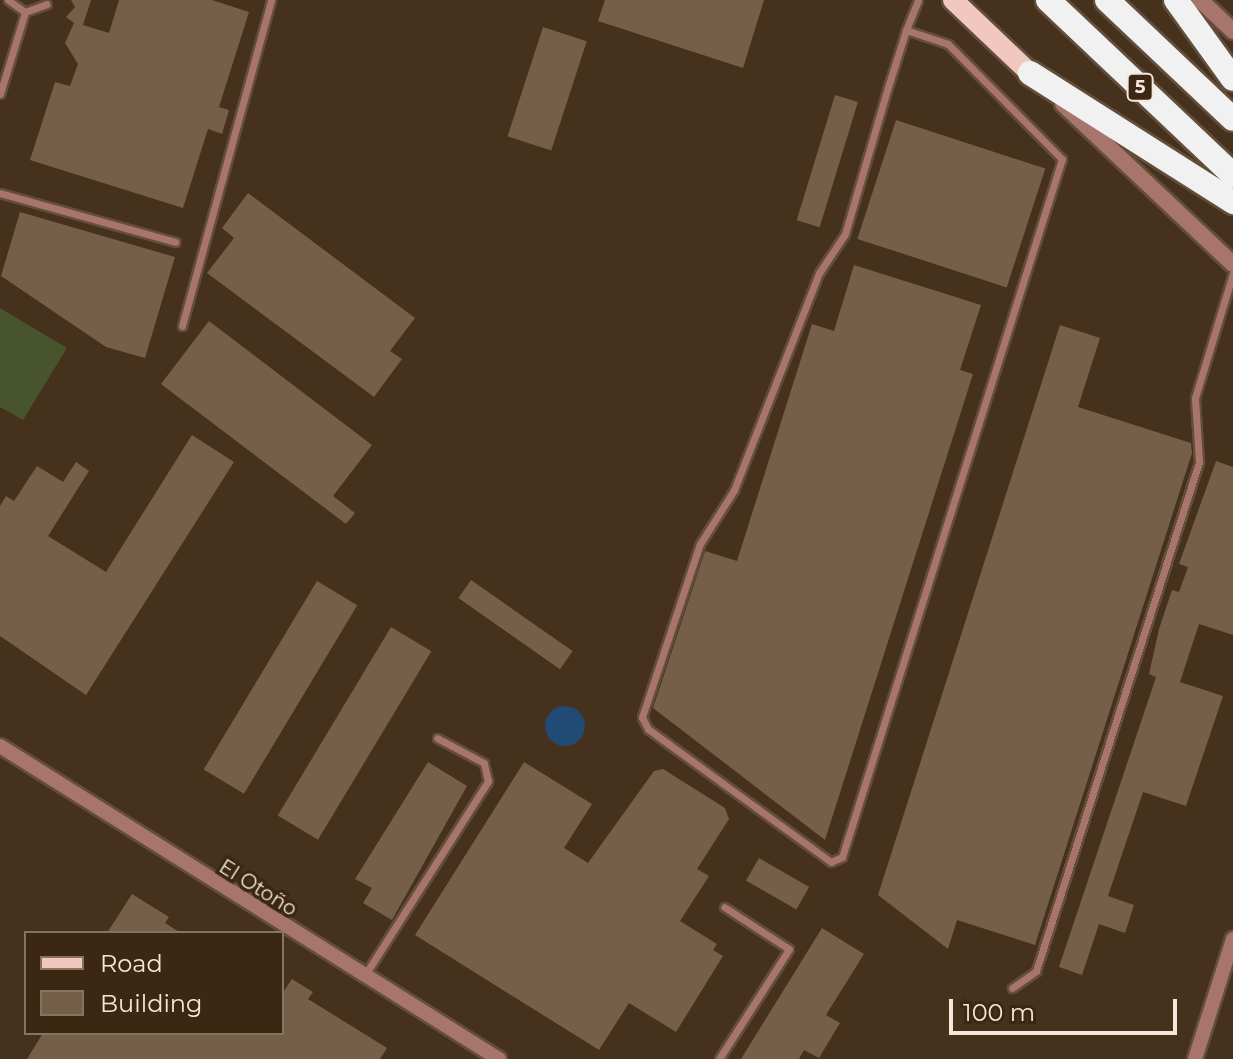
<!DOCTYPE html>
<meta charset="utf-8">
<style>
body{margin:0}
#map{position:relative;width:1233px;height:1059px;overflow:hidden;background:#46311c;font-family:Montserrat,sans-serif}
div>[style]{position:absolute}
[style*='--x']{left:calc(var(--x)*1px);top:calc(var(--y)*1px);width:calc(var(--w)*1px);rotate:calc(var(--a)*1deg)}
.green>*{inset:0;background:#47542e}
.water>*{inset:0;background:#214a75}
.round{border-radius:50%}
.building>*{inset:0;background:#755f48;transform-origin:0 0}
.roads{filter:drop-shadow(2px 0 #624e3b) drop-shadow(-2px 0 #624e3b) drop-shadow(0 2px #624e3b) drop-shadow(0 -2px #624e3b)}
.service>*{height:7px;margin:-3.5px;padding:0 3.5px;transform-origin:3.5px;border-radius:3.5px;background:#a8756d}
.minor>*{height:14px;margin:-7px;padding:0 7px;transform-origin:7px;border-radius:7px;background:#a8756d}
.tertiary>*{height:16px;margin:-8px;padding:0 8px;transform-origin:8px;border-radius:8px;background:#a8756d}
.primary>*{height:20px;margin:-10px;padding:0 10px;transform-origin:10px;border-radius:10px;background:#f1c7bf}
.motorway>*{height:24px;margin:-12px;padding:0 12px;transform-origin:12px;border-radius:12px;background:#f1f1f1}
span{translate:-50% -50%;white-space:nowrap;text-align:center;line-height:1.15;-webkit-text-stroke:7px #3b2712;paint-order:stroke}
.shield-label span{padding:2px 6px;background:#3b2712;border:2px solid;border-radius:6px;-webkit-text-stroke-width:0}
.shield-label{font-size:18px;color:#f5e7db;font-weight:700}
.street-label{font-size:20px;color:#f5e7db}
.legend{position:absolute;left:24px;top:931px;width:260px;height:104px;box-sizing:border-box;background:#3b2712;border:2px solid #857462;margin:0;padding:10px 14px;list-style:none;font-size:24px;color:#f5e7db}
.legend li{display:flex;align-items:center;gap:16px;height:40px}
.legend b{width:40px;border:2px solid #857462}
.scale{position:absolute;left:949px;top:999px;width:228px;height:36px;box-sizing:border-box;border:4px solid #f5e7db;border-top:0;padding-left:10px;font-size:24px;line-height:28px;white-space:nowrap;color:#f5e7db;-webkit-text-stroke:6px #3b2712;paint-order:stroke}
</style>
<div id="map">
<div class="green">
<div style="clip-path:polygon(0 308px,67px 348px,23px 420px,0 407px)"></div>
</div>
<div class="water">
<div class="round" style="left:545px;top:706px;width:40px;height:40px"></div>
</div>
<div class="building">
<div style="clip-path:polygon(71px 0,91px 0,83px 25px,109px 33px,119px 0,212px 0,249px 12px,219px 107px,229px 110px,222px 134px,208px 129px,183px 208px,30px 160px,55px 82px,70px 86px,78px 64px,65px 43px,74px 23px,66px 17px,75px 7px)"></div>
<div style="clip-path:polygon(605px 0,764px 0,743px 68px,598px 21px)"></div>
<div style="left:543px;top:27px;width:46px;height:115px;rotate:18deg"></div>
<div style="left:835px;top:95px;width:24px;height:131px;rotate:17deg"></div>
<div style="left:896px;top:120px;width:157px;height:125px;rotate:18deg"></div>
<div style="clip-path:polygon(248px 193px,415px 318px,390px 351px,402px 359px,374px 397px,207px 273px,234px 238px,222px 228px)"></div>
<div style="clip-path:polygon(20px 212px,175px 257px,145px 358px,106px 347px,1px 276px)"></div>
<div style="clip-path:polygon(854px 265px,981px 305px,960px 370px,973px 374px,825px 840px,653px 708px,705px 551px,737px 561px,812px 324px,834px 331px)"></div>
<div style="clip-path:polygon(209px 321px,372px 445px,333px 496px,355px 513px,346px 524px,161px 384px)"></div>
<div style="clip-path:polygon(1060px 325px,1100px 338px,1078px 407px,1191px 443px,1192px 453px,1035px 945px,957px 920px,948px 949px,878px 895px)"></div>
<div style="clip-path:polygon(192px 435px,234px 462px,86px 695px,0 636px,0 506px,6px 496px,14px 501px,37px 466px,63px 482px,76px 462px,89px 471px,48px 536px,106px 572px)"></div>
<div style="clip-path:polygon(1216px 461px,1233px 467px,1233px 635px,1199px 624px,1180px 682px,1223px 696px,1186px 806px,1143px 792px,1108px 896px,1134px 905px,1125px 933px,1099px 924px,1082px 975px,1059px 967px,1156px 677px,1149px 674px,1159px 629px,1172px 590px,1179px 592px,1188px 567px,1179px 564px)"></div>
<div style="left:471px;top:580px;width:124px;height:22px;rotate:35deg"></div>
<div style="left:317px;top:581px;width:47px;height:220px;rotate:31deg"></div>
<div style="left:391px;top:627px;width:47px;height:220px;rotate:31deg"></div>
<div style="clip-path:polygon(428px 762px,467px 786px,392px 920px,363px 903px,372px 888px,355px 879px)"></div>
<div style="clip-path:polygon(524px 762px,592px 804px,564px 848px,588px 863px,654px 771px,663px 769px,725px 808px,729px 819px,697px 869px,709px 876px,680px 921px,717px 944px,713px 950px,723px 956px,676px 1032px,629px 1003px,599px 1050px,415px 935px)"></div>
<div style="left:759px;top:858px;width:58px;height:26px;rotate:30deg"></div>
<div style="clip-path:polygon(132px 894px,169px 917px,165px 923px,181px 933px,107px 933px)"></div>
<div style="clip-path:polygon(822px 928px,864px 954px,826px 1015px,840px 1023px,819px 1058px,804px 1050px,799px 1059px,741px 1059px)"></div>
<div style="clip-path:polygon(292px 979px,313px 992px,308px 999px,387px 1048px,380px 1059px,27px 1059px,43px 1033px,282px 1033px,282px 994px)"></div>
</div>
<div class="roads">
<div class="service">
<div style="--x:8;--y:0;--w:21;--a:35"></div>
<div style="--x:25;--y:12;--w:23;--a:-20"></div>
<div style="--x:906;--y:30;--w:44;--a:18.4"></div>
<div style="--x:948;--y:44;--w:162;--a:45.3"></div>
<div style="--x:1062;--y:159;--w:732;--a:107.49"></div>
<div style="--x:842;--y:857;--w:12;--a:156"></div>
<div style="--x:831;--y:862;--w:226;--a:-144"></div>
<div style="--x:648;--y:729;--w:13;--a:-117"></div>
<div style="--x:642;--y:717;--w:182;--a:-71.5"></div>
<div style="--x:700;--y:544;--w:64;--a:-57.8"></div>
<div style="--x:734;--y:490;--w:233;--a:-68.6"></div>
<div style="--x:819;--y:273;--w:47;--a:-56.3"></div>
<div style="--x:845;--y:234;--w:156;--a:-73.7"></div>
<div style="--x:889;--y:84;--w:57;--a:-72.5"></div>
<div style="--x:906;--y:30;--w:32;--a:-68"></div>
<div style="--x:0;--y:94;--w:86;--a:-73"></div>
<div style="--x:0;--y:193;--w:182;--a:15.6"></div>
<div style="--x:182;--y:326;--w:338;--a:-74.7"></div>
<div style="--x:365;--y:975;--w:230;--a:-57.6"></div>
<div style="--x:488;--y:781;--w:18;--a:-103"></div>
<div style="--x:484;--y:763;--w:53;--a:-152"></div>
<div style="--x:1012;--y:988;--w:29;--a:-35"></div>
<div style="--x:1036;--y:971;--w:534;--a:-72.24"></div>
<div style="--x:1199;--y:462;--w:64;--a:-93.6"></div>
<div style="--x:1195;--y:398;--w:131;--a:-73.1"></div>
<div style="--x:719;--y:1059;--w:130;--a:-57.5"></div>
<div style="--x:789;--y:949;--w:77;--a:-147.1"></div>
</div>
<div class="minor">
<div style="--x:0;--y:746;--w:589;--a:32.1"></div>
<div style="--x:1195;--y:1059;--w:126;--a:-72.4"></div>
</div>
<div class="tertiary">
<div style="--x:1200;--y:0;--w:45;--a:43.2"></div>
<div style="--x:1063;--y:104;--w:233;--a:43.3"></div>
</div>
<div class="primary">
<div style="--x:953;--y:0;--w:106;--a:43.5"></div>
</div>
<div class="motorway">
<div style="--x:1048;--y:0;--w:255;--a:43.4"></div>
<div style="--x:1107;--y:0;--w:173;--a:43.4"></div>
<div style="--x:1176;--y:0;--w:97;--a:54.2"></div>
<div style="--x:1030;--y:73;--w:241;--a:32.4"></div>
</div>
</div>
<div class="shield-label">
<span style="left:1140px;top:87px">5</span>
</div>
<div class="street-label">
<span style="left:258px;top:888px;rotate:32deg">El Otoño</span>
</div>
<ul class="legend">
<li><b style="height:10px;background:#f1c7bf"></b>Road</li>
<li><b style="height:22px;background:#755f48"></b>Building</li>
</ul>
<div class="scale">100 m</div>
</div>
